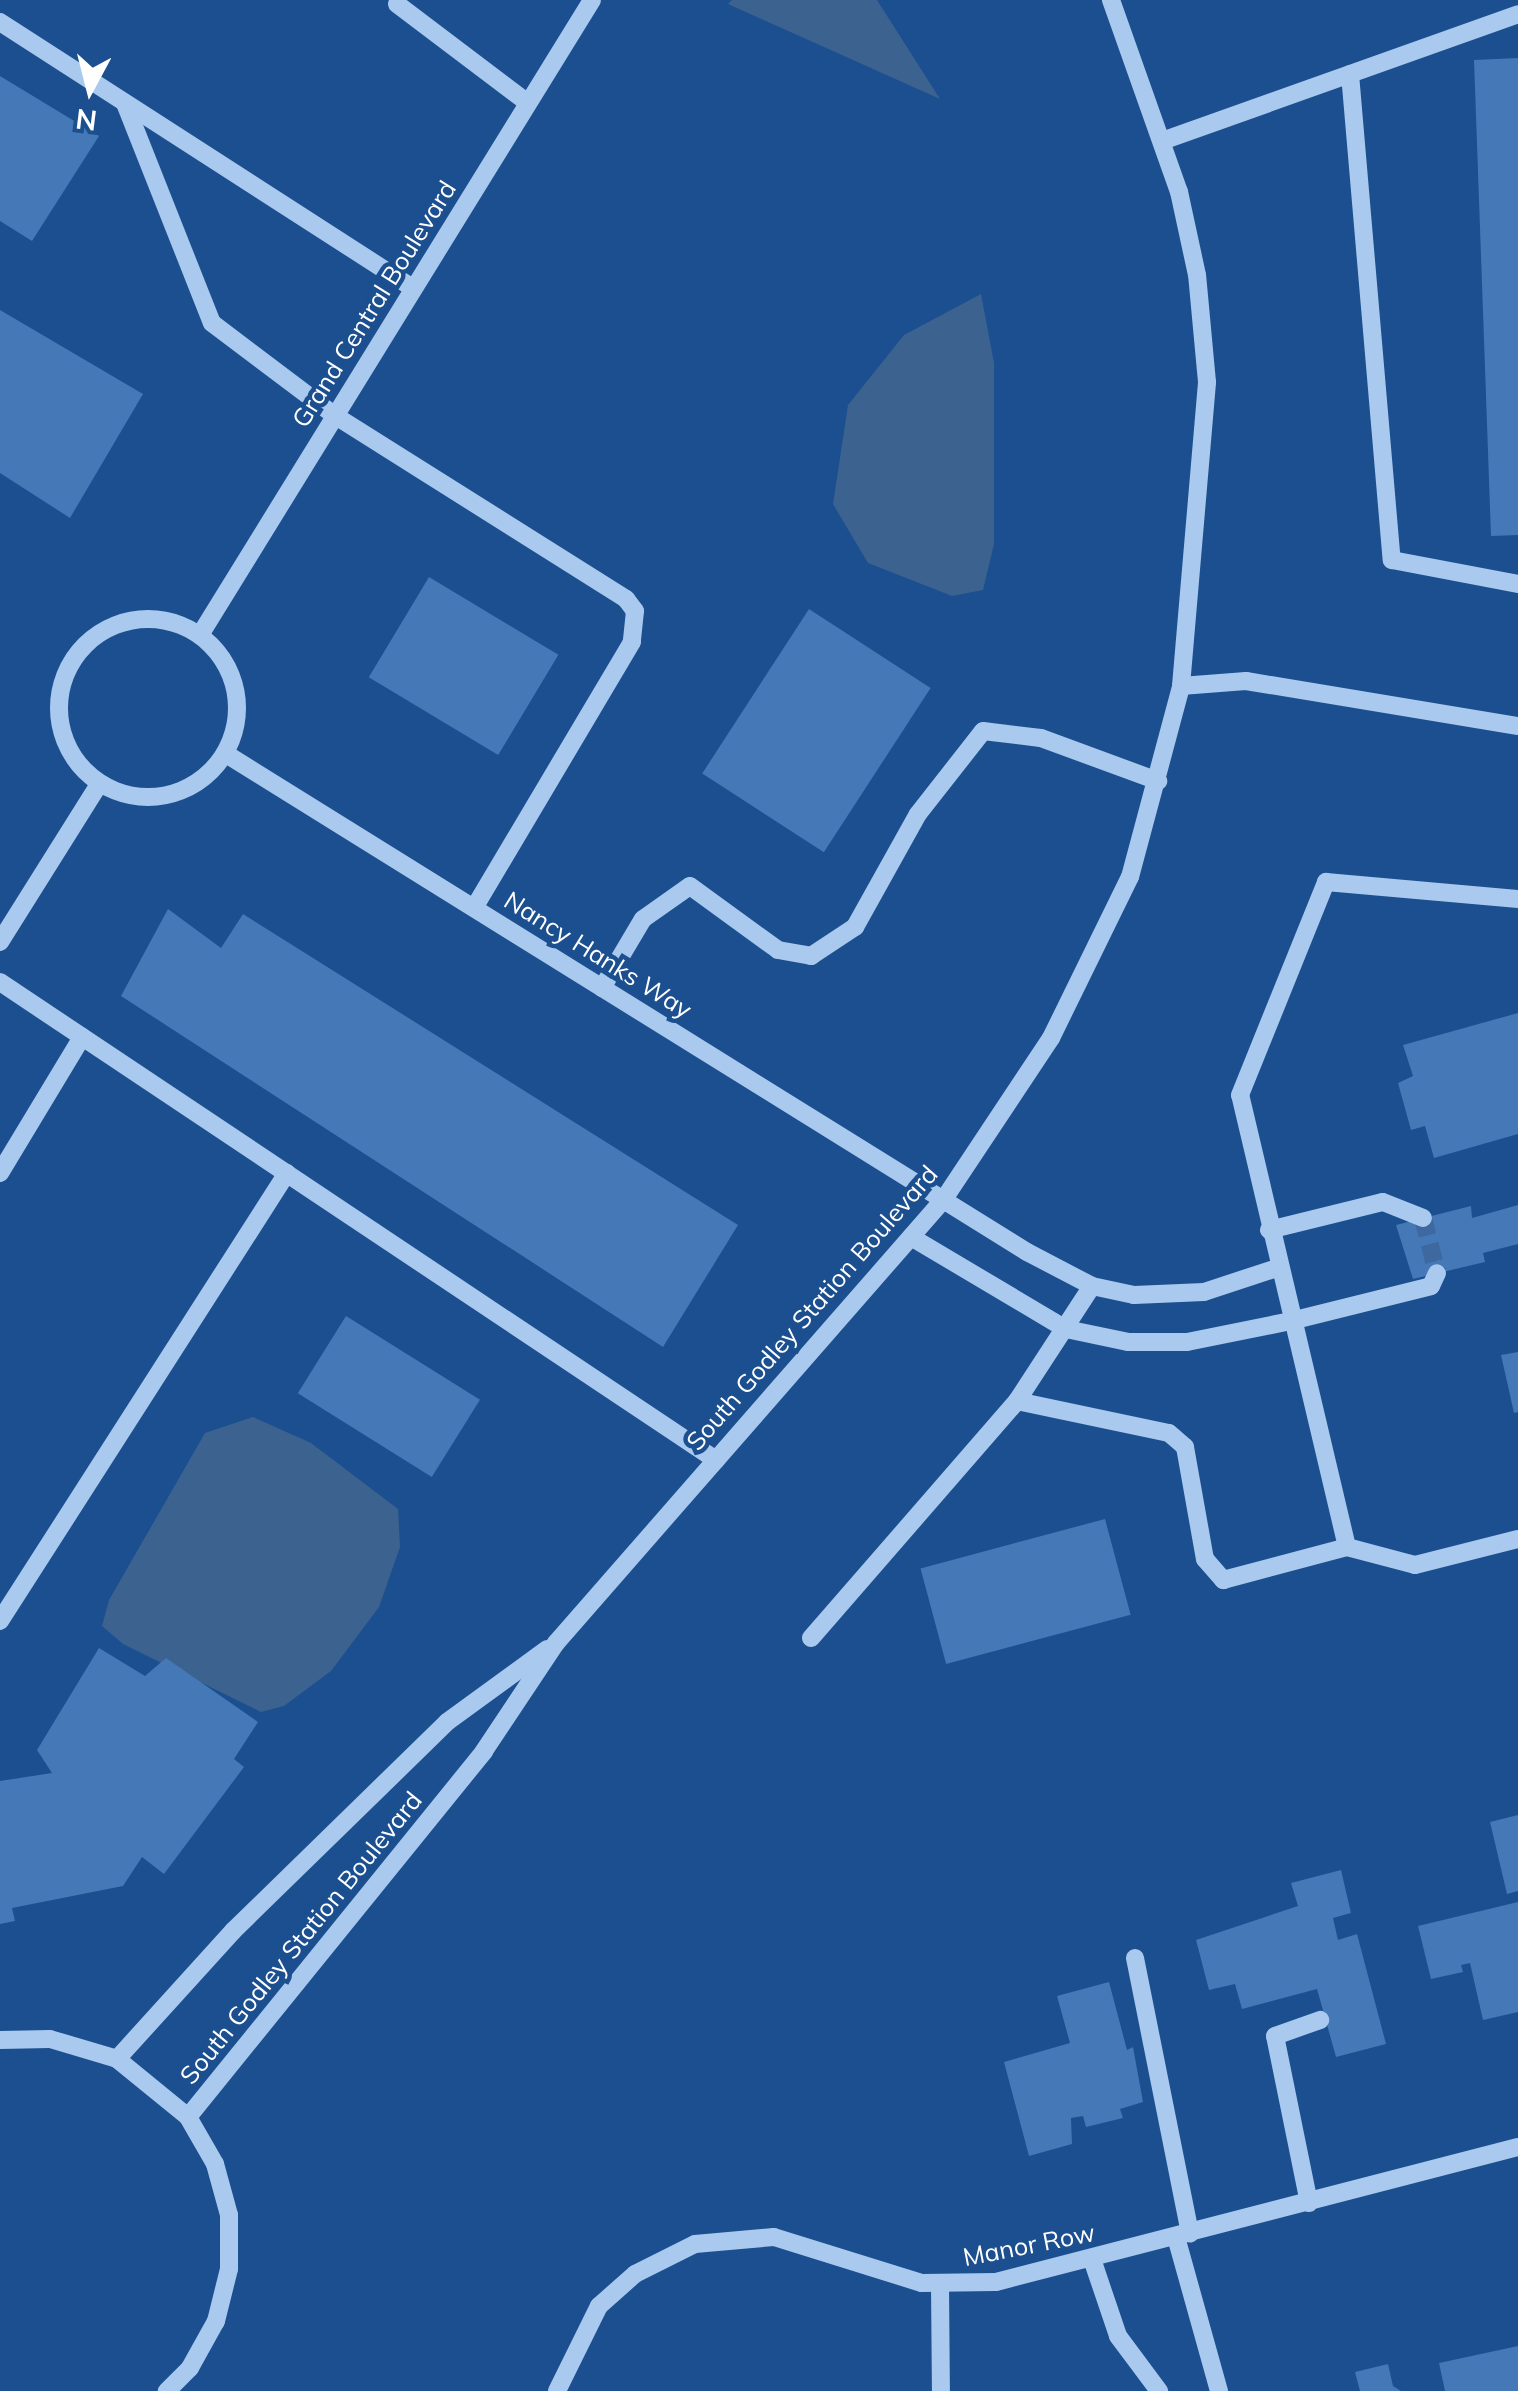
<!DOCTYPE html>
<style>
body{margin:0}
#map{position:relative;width:1518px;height:2391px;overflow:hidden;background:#1b4f8f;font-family:Mulish,sans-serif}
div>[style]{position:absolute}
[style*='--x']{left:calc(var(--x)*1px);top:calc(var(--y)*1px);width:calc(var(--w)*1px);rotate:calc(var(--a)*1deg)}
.water>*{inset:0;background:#3c6290}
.building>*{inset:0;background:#4478b7;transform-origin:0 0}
.minor-tunnel>*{height:18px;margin-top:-9px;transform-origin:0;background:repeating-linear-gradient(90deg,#3d69a0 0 18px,transparent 0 27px)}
.minor>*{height:18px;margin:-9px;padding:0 9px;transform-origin:9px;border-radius:9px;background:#a9c9ee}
.minor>.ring{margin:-9px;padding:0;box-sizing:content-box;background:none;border:18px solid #a9c9ee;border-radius:50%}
span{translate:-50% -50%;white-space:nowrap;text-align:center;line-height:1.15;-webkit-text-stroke:9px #1b4f8f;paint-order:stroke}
.street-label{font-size:25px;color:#fff}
.north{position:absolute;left:40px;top:40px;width:100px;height:100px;-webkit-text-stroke:8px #1b4f8f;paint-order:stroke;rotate:187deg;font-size:28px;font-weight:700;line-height:40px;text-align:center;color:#fff}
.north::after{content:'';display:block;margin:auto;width:35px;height:45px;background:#fff;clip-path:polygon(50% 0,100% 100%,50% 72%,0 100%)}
</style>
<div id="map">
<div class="water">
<div style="clip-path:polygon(732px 0,877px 0,940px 99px,728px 4px)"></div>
<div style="clip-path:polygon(981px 294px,994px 363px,994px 544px,983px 590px,952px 596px,868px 563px,833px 504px,848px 405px,904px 335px)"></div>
<div style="clip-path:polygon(253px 1417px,311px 1443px,398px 1509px,400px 1547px,379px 1607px,331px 1671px,284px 1706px,261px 1712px,123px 1644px,102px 1626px,109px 1600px,205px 1433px)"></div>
</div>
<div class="building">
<div style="clip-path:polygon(1518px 58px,1518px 535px,1491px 536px,1474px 60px)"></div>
<div style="clip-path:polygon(0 76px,99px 136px,32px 241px,0 221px)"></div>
<div style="clip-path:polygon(0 310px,143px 394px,70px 518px,0 473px)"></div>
<div style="left:429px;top:577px;width:151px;height:117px;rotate:31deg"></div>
<div style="left:809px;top:609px;width:145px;height:196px;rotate:33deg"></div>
<div style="clip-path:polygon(168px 909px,221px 948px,243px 914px,738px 1225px,663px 1347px,121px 996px)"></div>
<div style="clip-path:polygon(1518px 1013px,1518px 1134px,1434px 1158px,1425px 1126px,1411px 1130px,1398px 1083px,1413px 1076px,1403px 1045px)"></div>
<div style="clip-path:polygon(1518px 1205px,1518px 1244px,1483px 1253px,1485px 1262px,1413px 1279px,1396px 1225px,1471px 1206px,1472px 1218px)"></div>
<div style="left:346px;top:1316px;width:158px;height:91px;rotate:32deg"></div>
<div style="clip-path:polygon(1518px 1352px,1518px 1412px,1514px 1413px,1501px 1355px)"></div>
<div style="left:1105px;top:1519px;width:99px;height:191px;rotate:75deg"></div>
<div style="clip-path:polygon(99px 1648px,145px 1676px,166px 1658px,258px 1722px,234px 1759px,244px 1767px,164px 1874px,142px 1857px,123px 1886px,12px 1908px,15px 1921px,0 1924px,0 1781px,52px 1773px,37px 1750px)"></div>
<div style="clip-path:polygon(1518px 1815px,1518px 1891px,1507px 1894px,1490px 1822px)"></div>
<div style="clip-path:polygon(1341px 1870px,1351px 1913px,1333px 1918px,1338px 1940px,1357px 1934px,1386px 2044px,1336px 2057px,1317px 1989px,1242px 2009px,1235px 1984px,1209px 1990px,1196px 1940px,1298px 1906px,1291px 1883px)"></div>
<div style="clip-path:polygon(1518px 1902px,1518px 2012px,1483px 2020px,1470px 1963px,1461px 1965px,1463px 1972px,1431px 1979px,1418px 1926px)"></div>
<div style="clip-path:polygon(1109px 1982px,1127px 2050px,1133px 2047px,1143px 2102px,1120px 2109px,1123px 2118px,1086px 2127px,1083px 2116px,1071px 2118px,1072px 2144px,1029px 2156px,1004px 2062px,1070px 2043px,1057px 1996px)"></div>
<div style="clip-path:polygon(1518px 2346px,1518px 2391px,1445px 2391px,1439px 2363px)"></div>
<div style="clip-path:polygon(1388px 2364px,1393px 2386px,1401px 2391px,1360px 2391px,1355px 2372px)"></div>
</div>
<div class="minor-tunnel">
<div style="--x:1423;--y:1218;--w:57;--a:75.7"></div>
</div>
<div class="minor">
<div style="--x:397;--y:4;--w:164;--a:37.1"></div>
<div style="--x:0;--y:22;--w:491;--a:32.8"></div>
<div style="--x:1350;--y:74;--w:488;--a:85.1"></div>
<div style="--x:1392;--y:560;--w:128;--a:10.8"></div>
<div style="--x:126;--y:106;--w:233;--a:68.4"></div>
<div style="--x:212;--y:323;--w:153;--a:37"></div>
<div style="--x:334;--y:415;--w:345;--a:32.2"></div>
<div style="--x:626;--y:599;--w:15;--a:53"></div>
<div style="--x:635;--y:611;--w:31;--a:96"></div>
<div style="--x:632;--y:642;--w:309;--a:120.7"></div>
<div style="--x:1162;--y:141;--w:378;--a:-19.6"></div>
<div class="ring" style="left:59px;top:619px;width:160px;height:160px"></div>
<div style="--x:200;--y:635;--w:746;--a:-58.31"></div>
<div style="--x:1181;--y:686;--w:65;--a:-4.4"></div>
<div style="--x:1246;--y:681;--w:276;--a:9.4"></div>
<div style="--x:226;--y:754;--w:943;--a:31.87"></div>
<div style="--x:1027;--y:1252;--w:73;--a:27.6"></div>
<div style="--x:1092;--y:1286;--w:43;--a:12.1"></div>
<div style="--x:1134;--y:1295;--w:70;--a:-2.5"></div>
<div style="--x:1204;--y:1292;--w:77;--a:-18.2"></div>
<div style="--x:0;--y:942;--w:186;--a:-57.9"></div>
<div style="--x:0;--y:982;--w:861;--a:33.73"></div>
<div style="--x:602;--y:988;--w:80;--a:-59.3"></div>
<div style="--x:643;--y:919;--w:57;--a:-35.1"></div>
<div style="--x:690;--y:886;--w:109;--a:36"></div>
<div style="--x:778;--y:950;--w:34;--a:10"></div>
<div style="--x:811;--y:956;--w:53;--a:-33.4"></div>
<div style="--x:855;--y:927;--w:129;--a:-60.9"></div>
<div style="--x:918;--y:814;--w:105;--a:-51.9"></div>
<div style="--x:983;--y:731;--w:58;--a:6.9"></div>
<div style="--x:1041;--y:738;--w:125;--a:20.2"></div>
<div style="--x:0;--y:1173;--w:159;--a:-58.9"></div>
<div style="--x:1269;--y:1230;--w:117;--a:-13.8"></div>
<div style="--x:1383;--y:1202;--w:43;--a:21.8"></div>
<div style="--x:911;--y:1237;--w:180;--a:30.7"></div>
<div style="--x:1066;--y:1329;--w:63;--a:11.8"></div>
<div style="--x:1128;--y:1342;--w:59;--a:0"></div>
<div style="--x:1187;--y:1342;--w:106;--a:-11.4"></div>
<div style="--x:1291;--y:1321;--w:144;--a:-14"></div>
<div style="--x:1431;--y:1286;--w:14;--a:-65"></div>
<div style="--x:1017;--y:1401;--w:155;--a:11.9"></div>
<div style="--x:1169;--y:1433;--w:21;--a:41"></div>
<div style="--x:1185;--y:1447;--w:114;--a:79.9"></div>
<div style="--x:1205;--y:1559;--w:28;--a:49"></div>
<div style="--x:1223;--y:1580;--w:128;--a:-14.9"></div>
<div style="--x:1347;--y:1547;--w:70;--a:14.8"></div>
<div style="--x:1415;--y:1565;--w:106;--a:-14.2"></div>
<div style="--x:1347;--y:1547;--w:464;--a:-103.3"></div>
<div style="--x:1240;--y:1095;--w:230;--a:-68"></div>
<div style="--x:1326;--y:882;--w:193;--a:5.1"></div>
<div style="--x:0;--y:1621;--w:532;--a:-57.36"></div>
<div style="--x:811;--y:1638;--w:314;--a:-49"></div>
<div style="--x:1017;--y:1401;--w:137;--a:-56.9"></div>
<div style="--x:1135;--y:1958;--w:281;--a:78.7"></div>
<div style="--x:0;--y:2040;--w:50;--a:-1.1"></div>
<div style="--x:50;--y:2039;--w:70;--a:16.6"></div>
<div style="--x:117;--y:2059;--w:92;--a:39.2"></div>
<div style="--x:188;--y:2117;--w:54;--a:60.1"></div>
<div style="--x:215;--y:2164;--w:53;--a:74.6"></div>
<div style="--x:229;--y:2215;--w:54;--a:90"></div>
<div style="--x:229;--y:2269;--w:54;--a:104"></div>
<div style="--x:216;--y:2321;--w:54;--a:119"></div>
<div style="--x:190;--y:2368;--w:33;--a:135"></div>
<div style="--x:117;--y:2059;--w:173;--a:-47.8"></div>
<div style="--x:233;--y:1931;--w:299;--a:-44.3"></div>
<div style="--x:447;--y:1722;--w:124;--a:-36.1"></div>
<div style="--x:188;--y:2117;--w:471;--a:-51"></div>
<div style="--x:484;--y:1751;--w:130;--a:-56.3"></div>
<div style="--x:556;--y:1643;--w:590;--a:-48.85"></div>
<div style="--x:944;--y:1199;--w:193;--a:-56.4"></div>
<div style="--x:1051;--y:1038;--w:179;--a:-63.9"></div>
<div style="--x:1130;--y:877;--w:198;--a:-75"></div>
<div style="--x:1181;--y:686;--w:305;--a:-85.1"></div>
<div style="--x:1207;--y:382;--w:107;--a:-95.3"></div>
<div style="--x:1197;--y:275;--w:85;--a:-102.2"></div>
<div style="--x:1179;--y:192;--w:204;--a:-109.5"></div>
<div style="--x:1309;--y:2203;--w:170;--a:-101.5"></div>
<div style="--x:1275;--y:2036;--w:48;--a:-19.6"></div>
<div style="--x:1176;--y:2237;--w:160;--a:74.4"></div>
<div style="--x:1092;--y:2259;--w:81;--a:71.3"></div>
<div style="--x:1118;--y:2336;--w:69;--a:53.3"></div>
<div style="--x:940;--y:2285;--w:106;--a:89.5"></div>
<div style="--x:557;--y:2391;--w:95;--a:-63.7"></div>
<div style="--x:599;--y:2306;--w:48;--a:-41.6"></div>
<div style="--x:635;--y:2274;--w:67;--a:-26.6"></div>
<div style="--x:695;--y:2244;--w:79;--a:-5.1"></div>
<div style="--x:774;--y:2237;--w:155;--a:17.3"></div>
<div style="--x:922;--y:2283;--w:74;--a:-0.8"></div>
<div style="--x:996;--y:2282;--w:539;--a:-14.5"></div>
</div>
<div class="street-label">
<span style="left:374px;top:304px;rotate:-58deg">Grand Central Boulevard</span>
<span style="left:598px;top:955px;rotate:32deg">Nancy Hanks Way</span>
<span style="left:812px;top:1308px;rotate:-49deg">South Godley Station Boulevard</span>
<span style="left:301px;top:1938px;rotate:-51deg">South Godley Station Boulevard</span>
<span style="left:1029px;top:2245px;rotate:-11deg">Manor Row</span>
</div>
<div class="north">N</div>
</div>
